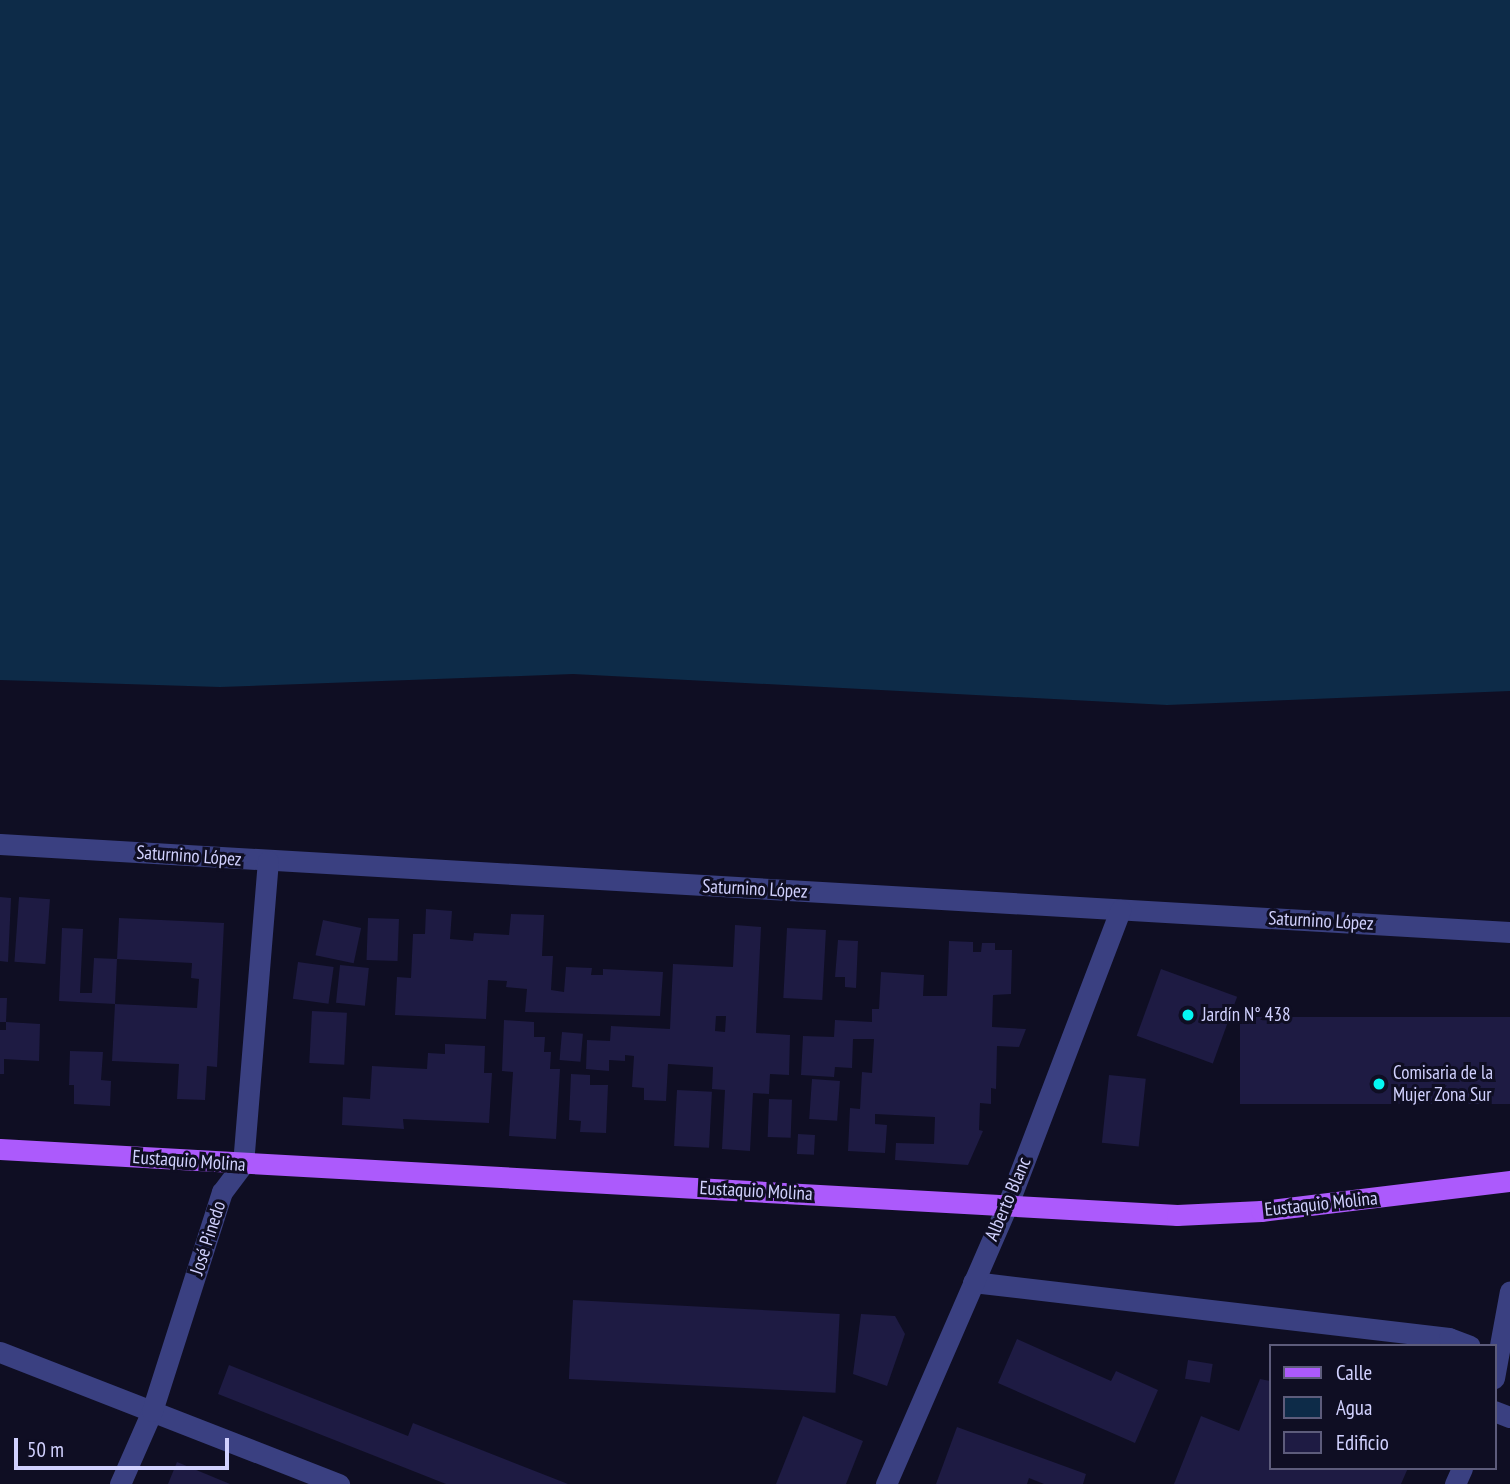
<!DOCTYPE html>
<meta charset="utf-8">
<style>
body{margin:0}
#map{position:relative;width:1510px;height:1484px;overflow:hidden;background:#0f0e23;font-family:"PT Sans Narrow",sans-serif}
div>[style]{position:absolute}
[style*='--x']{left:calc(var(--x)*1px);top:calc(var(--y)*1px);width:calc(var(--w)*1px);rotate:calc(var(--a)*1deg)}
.water>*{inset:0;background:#0d2b48}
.building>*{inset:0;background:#1e1b43;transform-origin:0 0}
.minor>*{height:21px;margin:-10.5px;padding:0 10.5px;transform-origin:10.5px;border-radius:10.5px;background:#3a4081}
.major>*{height:21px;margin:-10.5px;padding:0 10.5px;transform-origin:10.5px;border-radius:10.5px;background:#ac5afc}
.dots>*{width:19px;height:19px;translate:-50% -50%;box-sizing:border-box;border:4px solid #0f0e23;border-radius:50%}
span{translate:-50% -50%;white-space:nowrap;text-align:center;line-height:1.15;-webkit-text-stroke:6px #0f0e23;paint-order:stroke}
.street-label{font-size:19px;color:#d1d1fe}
.poi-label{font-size:19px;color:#d1d1fe}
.left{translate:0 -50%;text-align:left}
.legend{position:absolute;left:1269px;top:1344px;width:228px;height:126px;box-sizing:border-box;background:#0f0e23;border:2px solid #5d5c7b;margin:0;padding:9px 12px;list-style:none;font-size:21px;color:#d1d1fe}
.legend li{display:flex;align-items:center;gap:14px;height:35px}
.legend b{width:35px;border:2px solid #5d5c7b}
.scale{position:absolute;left:14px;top:1438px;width:215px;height:32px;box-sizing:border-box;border:4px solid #d1d1fe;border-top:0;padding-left:9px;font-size:21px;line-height:24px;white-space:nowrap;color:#d1d1fe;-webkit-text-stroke:5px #0f0e23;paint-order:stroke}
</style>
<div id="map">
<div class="water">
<div style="clip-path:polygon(0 0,1510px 0,1510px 691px,1167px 705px,573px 674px,220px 687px,0 680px)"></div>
</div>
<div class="building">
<div style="clip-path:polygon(0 897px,11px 898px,8px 962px,0 961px)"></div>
<div style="left:19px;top:897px;width:31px;height:65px;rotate:4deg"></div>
<div style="clip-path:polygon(426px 909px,452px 911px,450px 939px,473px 941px,474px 933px,509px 935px,511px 914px,544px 915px,542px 956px,553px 956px,551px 990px,564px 992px,566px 967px,592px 968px,591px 975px,603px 975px,603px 969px,663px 972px,660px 1016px,525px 1012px,527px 989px,506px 987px,507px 981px,488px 980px,486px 1019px,395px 1015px,397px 977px,411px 978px,413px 934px,425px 934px)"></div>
<div style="clip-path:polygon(119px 918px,224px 923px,217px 1067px,207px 1066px,205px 1100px,177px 1099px,179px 1064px,112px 1061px,115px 1004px,59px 1001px,62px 928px,83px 929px,80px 993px,92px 993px,94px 958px,117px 959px,115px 1004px,197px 1008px,199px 979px,191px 978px,192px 963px,117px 959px)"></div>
<div style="left:368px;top:918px;width:31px;height:42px;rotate:2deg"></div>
<div style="left:323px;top:920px;width:39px;height:36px;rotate:12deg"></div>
<div style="clip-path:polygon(evenodd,735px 925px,761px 927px,756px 1033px,790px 1035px,789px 1075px,770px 1074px,769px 1094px,753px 1093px,750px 1151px,722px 1149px,725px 1090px,712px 1089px,713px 1067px,668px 1064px,666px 1101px,644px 1100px,644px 1088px,632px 1087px,634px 1056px,625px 1055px,625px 1061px,609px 1060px,609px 1071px,586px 1069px,587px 1040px,610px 1041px,611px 1026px,670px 1029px,673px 964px,733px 967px,735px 925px,716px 1016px,726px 1016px,725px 1032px,715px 1031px,716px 1016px)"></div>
<div style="left:787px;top:928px;width:39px;height:70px;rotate:3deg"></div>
<div style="clip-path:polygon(838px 940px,858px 941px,856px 988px,845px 987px,845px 977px,835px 977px)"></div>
<div style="clip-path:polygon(949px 941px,973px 942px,973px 952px,981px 952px,982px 943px,995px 943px,995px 950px,1012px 950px,1011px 994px,993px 995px,992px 1027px,1026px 1029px,1019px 1047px,997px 1046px,996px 1089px,991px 1088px,991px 1104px,980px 1103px,979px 1130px,983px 1131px,968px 1165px,895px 1160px,896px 1143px,934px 1144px,935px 1117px,875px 1114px,875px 1124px,887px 1125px,885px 1153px,848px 1151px,850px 1108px,860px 1109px,862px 1072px,872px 1073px,874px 1039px,853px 1039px,852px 1068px,835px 1067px,834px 1077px,801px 1075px,803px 1036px,834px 1037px,835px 1020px,872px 1022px,872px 1009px,879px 1009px,881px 972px,924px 975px,923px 996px,947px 996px)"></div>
<div style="left:298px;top:962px;width:36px;height:37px;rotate:8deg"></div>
<div style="left:340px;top:965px;width:29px;height:38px;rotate:6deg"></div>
<div style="left:1161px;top:969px;width:81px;height:71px;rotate:20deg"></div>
<div style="clip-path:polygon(0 998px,7px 998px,6px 1022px,0 1022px)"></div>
<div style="left:312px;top:1011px;width:35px;height:52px;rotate:3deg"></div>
<div style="left:1510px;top:1017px;width:87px;height:270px;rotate:90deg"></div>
<div style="clip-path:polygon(504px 1020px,534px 1022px,534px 1037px,545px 1037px,544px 1052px,551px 1052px,550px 1069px,560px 1069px,556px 1139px,509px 1136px,513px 1072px,502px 1071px)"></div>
<div style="clip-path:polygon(6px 1022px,40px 1024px,39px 1061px,4px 1059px,4px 1074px,0 1074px,0 1030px,6px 1030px)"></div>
<div style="left:562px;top:1032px;width:21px;height:28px;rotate:5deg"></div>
<div style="clip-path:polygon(445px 1044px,485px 1046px,484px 1073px,492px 1073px,489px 1123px,403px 1119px,404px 1129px,342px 1125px,343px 1097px,370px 1099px,372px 1066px,427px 1069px,428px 1053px,445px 1054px)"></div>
<div style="clip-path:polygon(70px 1051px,103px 1052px,101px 1080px,111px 1081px,110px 1106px,74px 1104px,74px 1085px,69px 1085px)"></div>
<div style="clip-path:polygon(571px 1074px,590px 1075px,590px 1085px,608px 1085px,606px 1133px,580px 1132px,581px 1121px,569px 1120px)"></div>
<div style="left:1109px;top:1075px;width:37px;height:68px;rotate:6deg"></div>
<div style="left:812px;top:1079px;width:28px;height:40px;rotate:4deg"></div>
<div style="left:677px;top:1090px;width:35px;height:56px;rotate:3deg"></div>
<div style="left:769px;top:1099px;width:23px;height:38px;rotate:2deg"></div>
<div style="left:798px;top:1134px;width:17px;height:20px;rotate:3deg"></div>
<div style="left:573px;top:1300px;width:267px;height:79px;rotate:3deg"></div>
<div style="clip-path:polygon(861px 1314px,895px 1316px,905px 1334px,887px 1386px,853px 1374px)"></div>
<div style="clip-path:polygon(1017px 1339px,1111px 1381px,1116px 1371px,1158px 1390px,1135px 1443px,998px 1383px)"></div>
<div style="left:1188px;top:1360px;width:25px;height:19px;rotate:9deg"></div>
<div style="clip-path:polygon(229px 1365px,408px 1436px,413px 1423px,568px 1484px,446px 1484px,218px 1394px)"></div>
<div style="clip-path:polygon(1260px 1379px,1270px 1381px,1270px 1468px,1408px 1468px,1401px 1484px,1174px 1484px,1201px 1416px,1239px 1431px)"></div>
<div style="clip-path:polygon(803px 1416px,863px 1441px,846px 1484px,776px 1484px)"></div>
<div style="clip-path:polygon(957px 1427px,1086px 1474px,1083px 1484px,1044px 1484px,1029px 1478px,1027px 1484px,936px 1484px)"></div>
<div style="clip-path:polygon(177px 1462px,230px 1484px,168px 1484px)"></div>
</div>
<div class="minor">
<div style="--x:0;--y:844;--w:1513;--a:3.34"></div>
<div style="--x:973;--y:1282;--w:479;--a:6.7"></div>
<div style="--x:1449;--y:1338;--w:22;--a:21"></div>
<div style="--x:0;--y:1352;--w:364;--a:21.3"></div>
<div style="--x:1494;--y:1378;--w:88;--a:-79.6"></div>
<div style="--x:1494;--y:1411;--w:17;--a:21"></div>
<div style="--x:120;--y:1484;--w:80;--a:-66.3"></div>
<div style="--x:152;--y:1411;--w:230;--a:-72.3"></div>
<div style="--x:222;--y:1192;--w:35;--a:-53"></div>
<div style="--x:243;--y:1164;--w:304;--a:-85.3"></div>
<div style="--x:886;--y:1484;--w:305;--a:-66.5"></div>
<div style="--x:1008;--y:1204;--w:315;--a:-69.1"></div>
<div style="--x:1455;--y:1484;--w:17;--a:-66"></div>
</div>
<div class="major">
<div style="--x:0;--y:1149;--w:1179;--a:3.21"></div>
<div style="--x:1177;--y:1215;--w:84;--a:-2.7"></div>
<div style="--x:1261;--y:1211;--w:251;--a:-6.9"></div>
</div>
<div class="dots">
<div style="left:1188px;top:1015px;background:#04f7f2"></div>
<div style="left:1379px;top:1084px;background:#04f7f2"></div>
</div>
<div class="street-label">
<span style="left:189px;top:856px;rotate:4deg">Saturnino López</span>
<span style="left:755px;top:889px;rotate:3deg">Saturnino López</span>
<span style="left:1321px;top:921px;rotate:3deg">Saturnino López</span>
<span style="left:189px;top:1161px;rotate:4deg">Eustaquio Molina</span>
<span style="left:756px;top:1191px;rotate:3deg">Eustaquio Molina</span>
<span style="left:1008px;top:1199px;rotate:-67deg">Alberto Blanc</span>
<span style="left:1321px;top:1204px;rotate:-6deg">Eustaquio Molina</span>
<span style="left:208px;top:1238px;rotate:-72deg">José Pinedo</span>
</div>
<div class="poi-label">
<span class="left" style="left:1202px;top:1015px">Jardín N° 438</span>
<span class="left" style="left:1393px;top:1084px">Comisaria de la<br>Mujer Zona Sur</span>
</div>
<ul class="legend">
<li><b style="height:9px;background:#ac5afc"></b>Calle</li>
<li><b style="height:19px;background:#0d2b48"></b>Agua</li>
<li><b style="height:19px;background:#1e1b43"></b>Edificio</li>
</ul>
<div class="scale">50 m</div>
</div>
